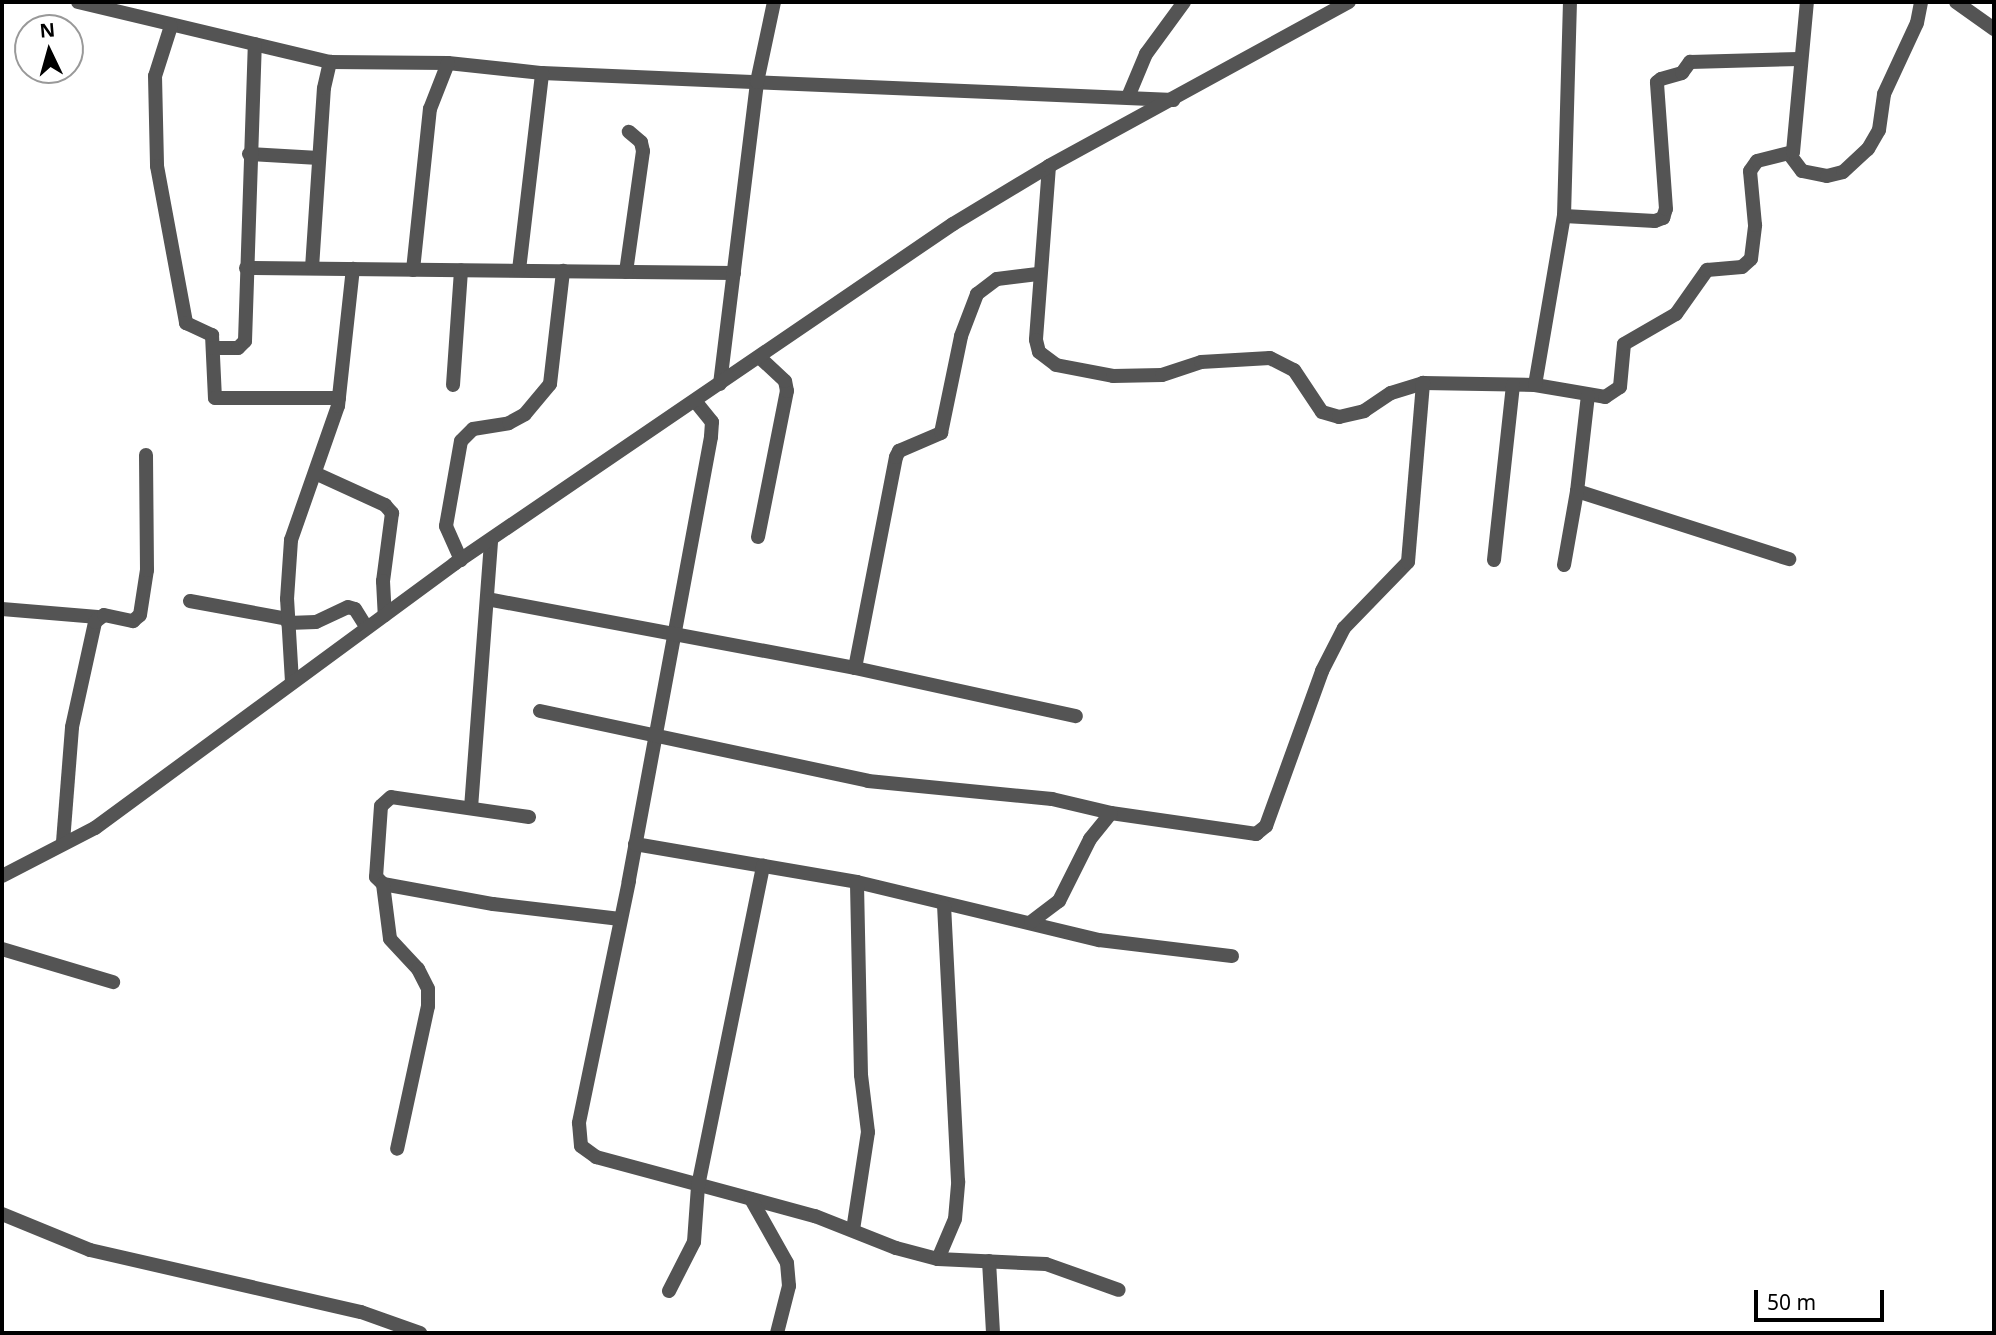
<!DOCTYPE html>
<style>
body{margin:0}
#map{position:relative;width:1996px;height:1335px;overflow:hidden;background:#fff;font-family:"Noto Sans",sans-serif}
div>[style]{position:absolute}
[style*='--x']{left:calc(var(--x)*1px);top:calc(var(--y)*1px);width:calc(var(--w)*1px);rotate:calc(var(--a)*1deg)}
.minor>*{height:14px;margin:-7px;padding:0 7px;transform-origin:7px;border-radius:7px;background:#545454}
span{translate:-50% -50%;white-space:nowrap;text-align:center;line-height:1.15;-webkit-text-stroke:5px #fff;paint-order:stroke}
.frame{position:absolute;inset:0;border:4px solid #000;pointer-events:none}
.north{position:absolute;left:14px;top:14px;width:70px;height:70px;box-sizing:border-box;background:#fff;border:2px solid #999;border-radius:50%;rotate:355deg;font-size:19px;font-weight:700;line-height:28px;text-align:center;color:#000}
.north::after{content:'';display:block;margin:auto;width:24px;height:32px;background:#000;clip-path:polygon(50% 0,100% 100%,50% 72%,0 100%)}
.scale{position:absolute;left:1754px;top:1290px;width:130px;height:32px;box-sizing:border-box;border:4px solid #000;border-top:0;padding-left:9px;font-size:21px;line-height:24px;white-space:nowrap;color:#000;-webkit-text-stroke:5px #fff;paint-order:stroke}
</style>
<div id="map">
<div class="minor">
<div style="--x:78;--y:2;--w:259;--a:13.4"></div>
<div style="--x:330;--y:62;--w:118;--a:0.5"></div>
<div style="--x:448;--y:63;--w:95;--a:6.1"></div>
<div style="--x:542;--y:73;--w:632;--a:2.45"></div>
<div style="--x:1956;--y:2;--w:47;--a:35.4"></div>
<div style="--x:171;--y:26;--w:52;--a:107.7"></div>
<div style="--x:155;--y:76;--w:90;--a:88.7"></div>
<div style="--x:157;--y:166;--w:160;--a:79.5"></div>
<div style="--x:186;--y:323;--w:29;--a:25"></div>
<div style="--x:212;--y:335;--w:63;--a:87.3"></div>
<div style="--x:215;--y:398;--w:124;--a:0"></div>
<div style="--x:1128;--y:97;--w:47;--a:-67.3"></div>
<div style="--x:1146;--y:54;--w:64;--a:-53.8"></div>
<div style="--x:249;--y:154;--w:70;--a:3.3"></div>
<div style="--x:1790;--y:155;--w:20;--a:53"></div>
<div style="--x:1802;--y:171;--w:25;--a:11"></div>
<div style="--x:1827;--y:176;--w:16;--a:-14"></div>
<div style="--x:1843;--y:172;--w:34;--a:-43"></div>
<div style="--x:1868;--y:149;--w:22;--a:-60"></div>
<div style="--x:1879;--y:130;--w:36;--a:-82"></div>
<div style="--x:1884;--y:94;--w:78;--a:-65.1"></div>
<div style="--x:1917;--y:23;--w:21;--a:-79"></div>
<div style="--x:1049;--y:166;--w:174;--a:94.3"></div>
<div style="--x:1036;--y:340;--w:12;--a:76"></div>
<div style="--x:1039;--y:352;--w:21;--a:37"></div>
<div style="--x:1056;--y:365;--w:58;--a:10.9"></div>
<div style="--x:1113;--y:376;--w:49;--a:-1.2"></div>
<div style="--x:1162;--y:375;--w:41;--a:-18.4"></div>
<div style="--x:1201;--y:362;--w:69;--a:-3.3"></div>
<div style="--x:1270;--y:358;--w:27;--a:27"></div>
<div style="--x:1294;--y:370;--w:50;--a:56.3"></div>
<div style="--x:1322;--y:412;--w:18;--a:16"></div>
<div style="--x:1339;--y:417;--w:26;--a:-13"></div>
<div style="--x:1364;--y:411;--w:32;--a:-34"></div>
<div style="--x:1391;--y:393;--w:34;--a:-17"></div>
<div style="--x:1423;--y:383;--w:112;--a:1"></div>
<div style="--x:1535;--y:385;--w:71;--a:9.7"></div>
<div style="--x:1605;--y:397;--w:18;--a:-34"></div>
<div style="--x:1620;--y:387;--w:43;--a:-84.7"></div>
<div style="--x:1624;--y:344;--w:60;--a:-30"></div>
<div style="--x:1676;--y:314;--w:54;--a:-54.8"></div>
<div style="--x:1707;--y:270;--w:35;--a:-5"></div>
<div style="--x:1742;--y:267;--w:12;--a:-42"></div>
<div style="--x:1751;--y:259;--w:34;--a:-83"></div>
<div style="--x:1755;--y:225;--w:54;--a:-95.3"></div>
<div style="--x:1750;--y:171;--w:12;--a:-55"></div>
<div style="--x:1757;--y:161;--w:37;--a:-14"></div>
<div style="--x:1793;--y:152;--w:151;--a:-84.7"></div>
<div style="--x:1564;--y:216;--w:91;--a:3.1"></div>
<div style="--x:1655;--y:221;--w:9;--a:-21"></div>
<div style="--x:1663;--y:218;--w:9;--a:-72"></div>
<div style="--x:1666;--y:209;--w:127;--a:-94.1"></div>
<div style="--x:1657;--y:82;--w:5;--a:-37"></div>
<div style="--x:1661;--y:79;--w:22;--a:-16"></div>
<div style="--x:1682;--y:73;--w:14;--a:-54"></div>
<div style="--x:1690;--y:62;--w:109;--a:-1.6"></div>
<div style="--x:246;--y:268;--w:488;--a:0.6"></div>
<div style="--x:312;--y:268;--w:180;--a:-86.2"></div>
<div style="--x:324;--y:88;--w:27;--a:-77"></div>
<div style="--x:413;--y:270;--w:162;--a:-84"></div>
<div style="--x:430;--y:109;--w:49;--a:-68.6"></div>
<div style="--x:519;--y:270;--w:198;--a:-83.3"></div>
<div style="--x:626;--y:272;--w:122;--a:-82"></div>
<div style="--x:643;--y:151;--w:9;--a:-103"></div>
<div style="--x:641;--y:142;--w:16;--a:-140"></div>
<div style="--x:213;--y:348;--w:25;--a:0"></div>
<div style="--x:238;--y:348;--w:10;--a:-45"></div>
<div style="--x:245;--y:341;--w:297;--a:-88.1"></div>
<div style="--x:720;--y:384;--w:304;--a:-83"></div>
<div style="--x:757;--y:82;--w:82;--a:-78"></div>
<div style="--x:453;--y:385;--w:115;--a:-86"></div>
<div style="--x:1535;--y:385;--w:171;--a:-80.3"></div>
<div style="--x:1564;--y:216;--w:214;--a:-88.4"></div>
<div style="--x:1588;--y:395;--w:97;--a:96.5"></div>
<div style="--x:1577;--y:491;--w:223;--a:17.8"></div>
<div style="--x:695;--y:401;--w:27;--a:51"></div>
<div style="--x:712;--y:422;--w:15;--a:94"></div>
<div style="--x:711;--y:437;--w:452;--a:100.5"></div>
<div style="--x:629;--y:881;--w:247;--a:101.7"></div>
<div style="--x:579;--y:1123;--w:23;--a:85"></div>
<div style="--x:581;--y:1146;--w:19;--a:36"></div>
<div style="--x:596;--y:1157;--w:227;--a:15.1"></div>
<div style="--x:815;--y:1216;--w:87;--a:21.6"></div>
<div style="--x:896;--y:1248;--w:43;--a:14.7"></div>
<div style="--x:938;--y:1259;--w:108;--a:2.7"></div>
<div style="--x:1046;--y:1264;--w:77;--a:19.6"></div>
<div style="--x:317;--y:474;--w:75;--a:24.5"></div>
<div style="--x:385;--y:505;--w:11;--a:49"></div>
<div style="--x:392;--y:513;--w:69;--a:97.5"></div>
<div style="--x:383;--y:581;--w:34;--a:87"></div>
<div style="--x:758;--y:537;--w:149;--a:-78.8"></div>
<div style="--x:787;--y:391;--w:10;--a:-101"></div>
<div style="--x:785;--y:381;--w:34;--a:-137"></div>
<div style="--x:461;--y:560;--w:37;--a:-114"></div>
<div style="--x:446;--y:526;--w:86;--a:-80"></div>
<div style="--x:461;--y:441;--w:17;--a:-45"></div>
<div style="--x:473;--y:429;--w:36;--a:-9"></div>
<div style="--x:509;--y:423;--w:18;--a:-29"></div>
<div style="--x:525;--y:414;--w:39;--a:-50"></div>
<div style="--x:550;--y:384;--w:114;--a:-83.4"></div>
<div style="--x:1494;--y:560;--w:176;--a:-83.8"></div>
<div style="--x:1564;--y:565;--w:75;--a:-80"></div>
<div style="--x:487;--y:599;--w:374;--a:10.6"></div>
<div style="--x:855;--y:668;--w:226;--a:12.3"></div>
<div style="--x:190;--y:601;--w:100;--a:10.4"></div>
<div style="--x:2;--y:609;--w:96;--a:4.8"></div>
<div style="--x:288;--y:623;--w:28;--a:-2"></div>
<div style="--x:316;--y:622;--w:35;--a:-25"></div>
<div style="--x:348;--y:607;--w:7;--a:16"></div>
<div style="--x:355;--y:609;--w:22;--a:58"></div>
<div style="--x:855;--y:668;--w:215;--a:-79"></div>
<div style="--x:896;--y:457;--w:7;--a:-63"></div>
<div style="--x:899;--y:451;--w:46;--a:-23.2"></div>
<div style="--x:941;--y:433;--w:99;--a:-78.3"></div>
<div style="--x:961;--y:336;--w:45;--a:-69.1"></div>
<div style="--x:977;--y:294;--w:25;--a:-37"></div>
<div style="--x:997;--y:279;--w:41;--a:-7"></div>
<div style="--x:292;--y:682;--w:83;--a:-93.4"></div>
<div style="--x:287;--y:599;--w:59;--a:-86.1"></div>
<div style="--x:291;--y:540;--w:142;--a:-70.7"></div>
<div style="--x:338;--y:406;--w:138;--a:-83.8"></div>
<div style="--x:540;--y:711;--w:335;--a:12"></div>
<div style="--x:868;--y:781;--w:185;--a:5.6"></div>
<div style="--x:1052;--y:799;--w:61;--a:13.3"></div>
<div style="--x:1111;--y:813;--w:147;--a:8.2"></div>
<div style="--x:1256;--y:834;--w:13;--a:-39"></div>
<div style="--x:1266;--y:826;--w:165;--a:-70.1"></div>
<div style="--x:1322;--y:671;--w:48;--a:-62.9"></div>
<div style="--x:1344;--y:628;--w:92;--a:-45.9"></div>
<div style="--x:1408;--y:562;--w:180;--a:-85.2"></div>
<div style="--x:471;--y:808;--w:269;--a:-85.7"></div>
<div style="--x:529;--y:817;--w:139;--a:-171.8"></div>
<div style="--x:391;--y:797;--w:13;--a:138"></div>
<div style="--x:381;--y:806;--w:71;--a:94"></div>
<div style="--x:376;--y:877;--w:10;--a:45"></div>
<div style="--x:383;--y:884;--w:112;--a:10.3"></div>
<div style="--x:493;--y:904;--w:128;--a:6.7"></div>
<div style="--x:63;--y:842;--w:115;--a:-85.5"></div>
<div style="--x:72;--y:727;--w:107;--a:-77.6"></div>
<div style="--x:95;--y:622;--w:11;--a:-38"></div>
<div style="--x:104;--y:615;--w:30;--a:12"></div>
<div style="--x:133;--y:621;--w:9;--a:-41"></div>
<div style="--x:140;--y:615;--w:46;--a:-81.2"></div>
<div style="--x:147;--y:570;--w:115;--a:-90.5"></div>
<div style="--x:635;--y:844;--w:225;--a:9.7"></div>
<div style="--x:857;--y:882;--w:249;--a:13.5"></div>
<div style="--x:1099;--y:940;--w:134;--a:6.9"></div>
<div style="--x:2;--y:876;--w:105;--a:-27.3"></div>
<div style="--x:95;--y:828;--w:446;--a:-36.3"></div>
<div style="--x:454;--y:564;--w:604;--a:-34.27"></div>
<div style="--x:953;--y:224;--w:112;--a:-31.1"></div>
<div style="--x:1049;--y:166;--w:342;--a:-28.7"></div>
<div style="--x:383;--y:884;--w:55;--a:82.7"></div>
<div style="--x:390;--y:939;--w:41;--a:47"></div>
<div style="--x:418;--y:969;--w:22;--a:63"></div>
<div style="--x:428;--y:989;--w:17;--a:90"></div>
<div style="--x:428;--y:1006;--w:146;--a:102.2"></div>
<div style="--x:1031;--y:922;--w:35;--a:-37"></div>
<div style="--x:1059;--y:901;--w:69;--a:-63.4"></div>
<div style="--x:1090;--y:839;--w:33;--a:-51"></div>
<div style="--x:2;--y:949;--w:116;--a:16.6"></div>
<div style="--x:751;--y:1199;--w:73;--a:60.6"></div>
<div style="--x:787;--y:1263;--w:23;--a:85"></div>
<div style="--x:789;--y:1286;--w:49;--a:104.3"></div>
<div style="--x:2;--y:1214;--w:95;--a:22.2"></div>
<div style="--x:90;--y:1250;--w:278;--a:12.9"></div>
<div style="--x:361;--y:1312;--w:63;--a:19.6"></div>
<div style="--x:853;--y:1230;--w:99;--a:-81.3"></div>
<div style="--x:868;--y:1132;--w:57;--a:-97"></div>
<div style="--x:861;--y:1075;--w:193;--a:-91.2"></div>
<div style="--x:938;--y:1259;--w:43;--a:-67"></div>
<div style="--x:955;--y:1219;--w:38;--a:-85"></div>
<div style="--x:958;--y:1181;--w:275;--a:-92.9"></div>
<div style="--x:989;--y:1261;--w:72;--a:86.8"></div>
<div style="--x:669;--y:1291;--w:55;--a:-63"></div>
<div style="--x:694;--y:1242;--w:56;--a:-85.9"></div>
<div style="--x:698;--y:1186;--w:327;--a:-78.5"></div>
</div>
<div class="frame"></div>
<div class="north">N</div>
<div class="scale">50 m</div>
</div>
